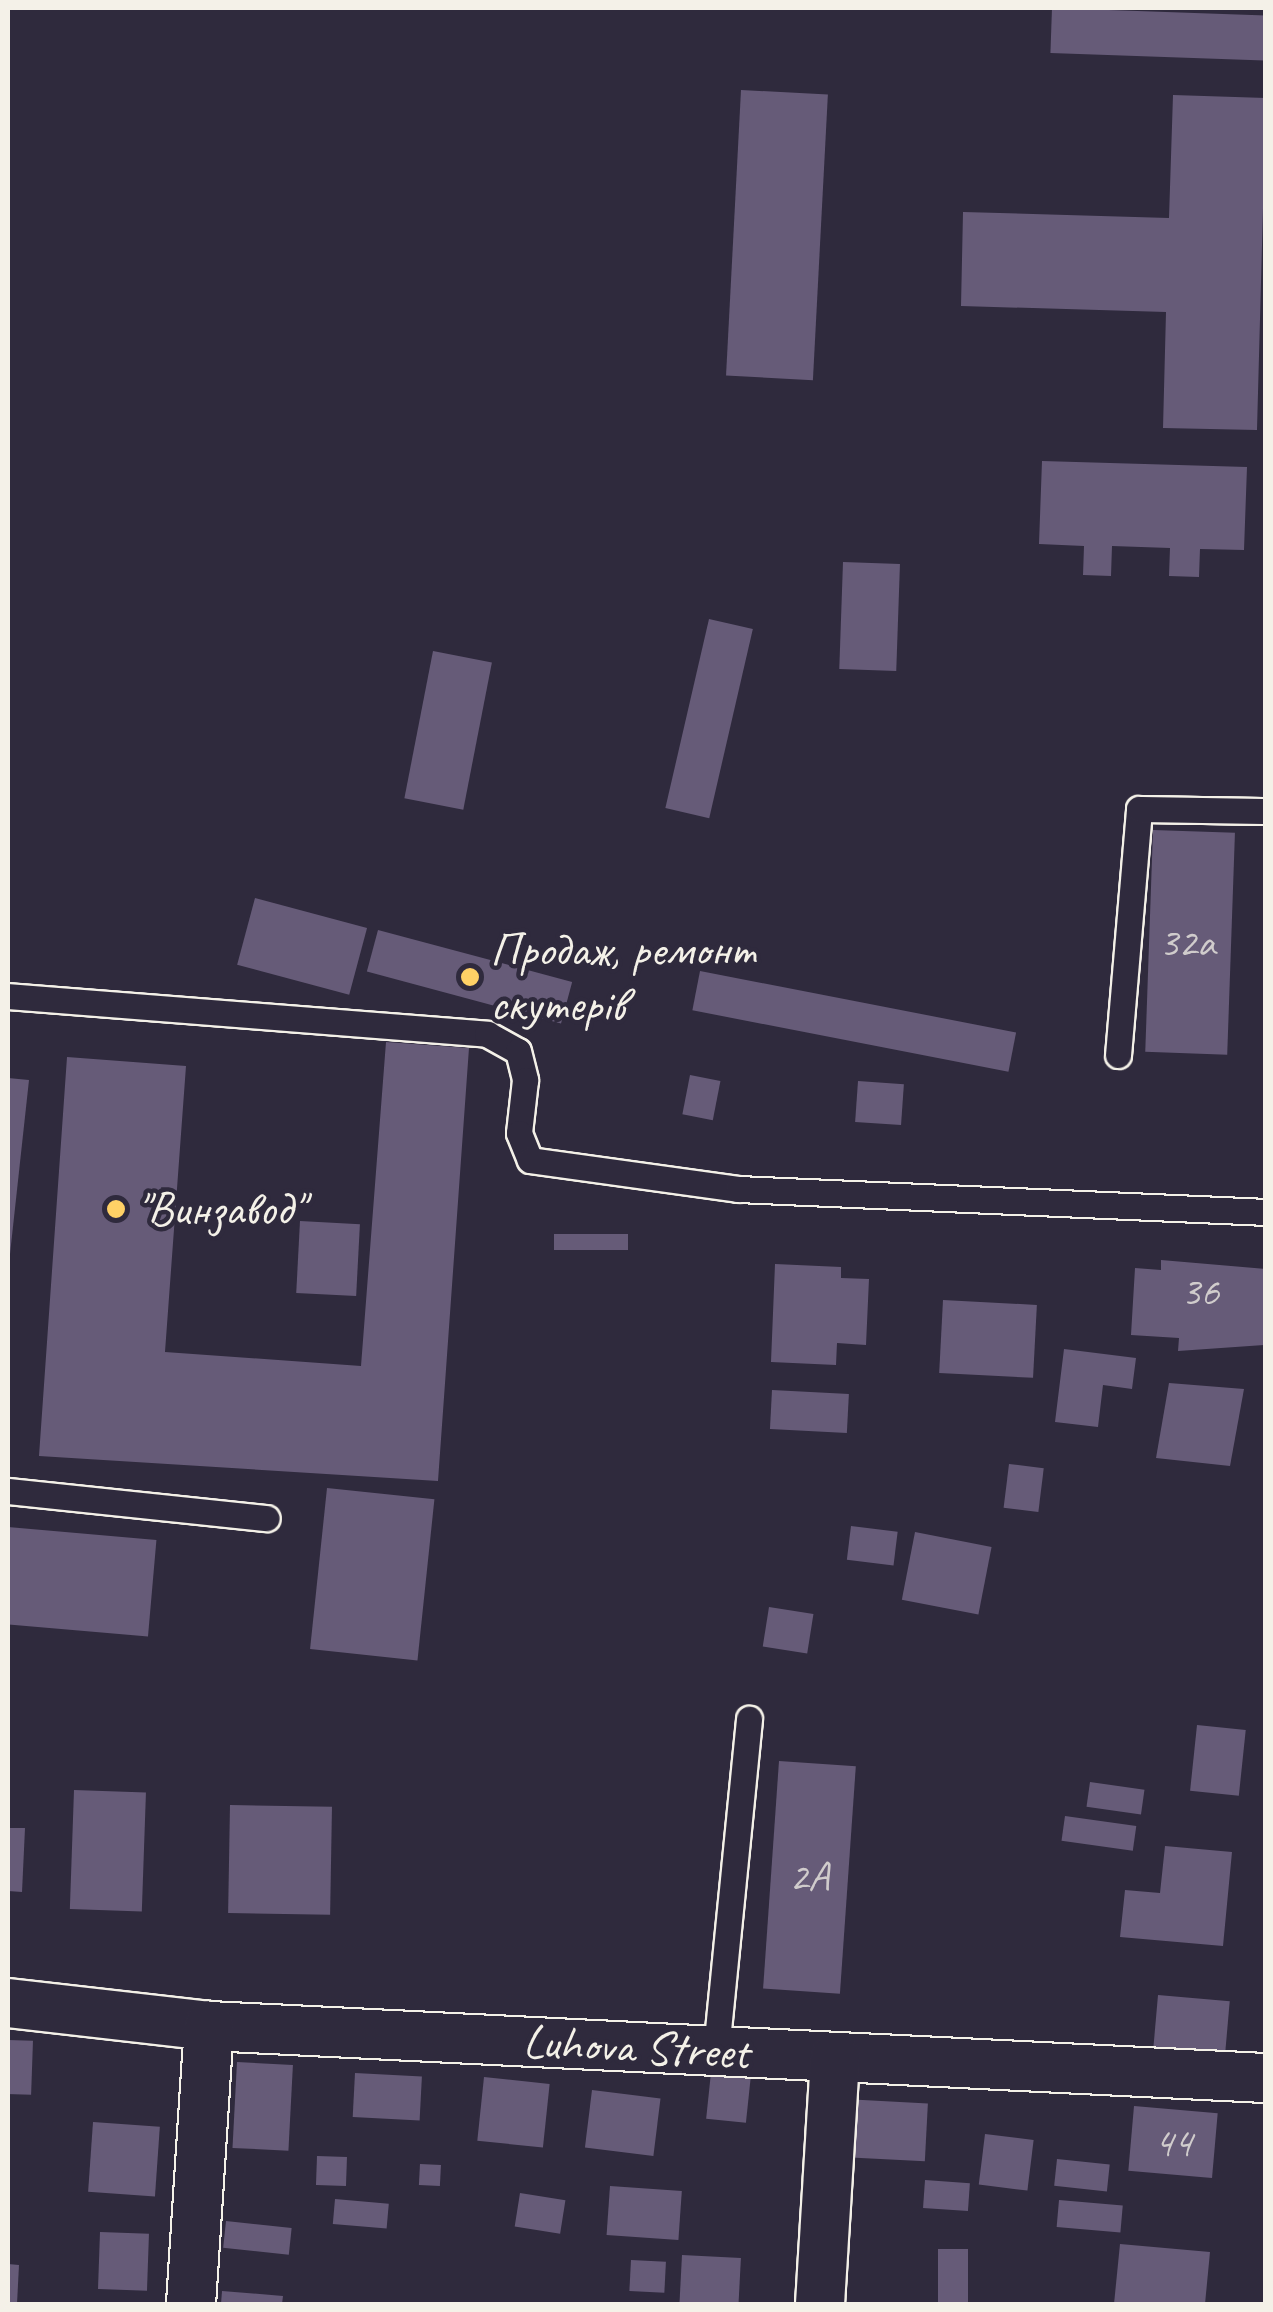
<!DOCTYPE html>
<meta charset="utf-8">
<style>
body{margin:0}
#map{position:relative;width:1273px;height:2312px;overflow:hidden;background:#2f2a3d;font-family:Caveat,sans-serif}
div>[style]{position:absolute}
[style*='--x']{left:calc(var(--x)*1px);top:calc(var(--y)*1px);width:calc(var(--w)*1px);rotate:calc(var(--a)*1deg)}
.building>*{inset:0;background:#665b78;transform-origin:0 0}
.roads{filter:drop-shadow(2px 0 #f4f1e8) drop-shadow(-2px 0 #f4f1e8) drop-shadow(0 2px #f4f1e8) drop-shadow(0 -2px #f4f1e8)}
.service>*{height:25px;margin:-12.5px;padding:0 12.5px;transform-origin:12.5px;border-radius:12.5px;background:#2f2a3d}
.minor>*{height:48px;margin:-24px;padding:0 24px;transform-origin:24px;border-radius:24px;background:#2f2a3d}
.dots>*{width:28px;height:28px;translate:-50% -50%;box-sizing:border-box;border:5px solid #2f2a3d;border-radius:50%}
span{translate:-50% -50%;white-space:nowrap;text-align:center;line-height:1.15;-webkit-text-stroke:9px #2f2a3d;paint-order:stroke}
.number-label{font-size:42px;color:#d0cccc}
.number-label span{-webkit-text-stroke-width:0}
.poi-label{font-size:48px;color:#f4f1e8}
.left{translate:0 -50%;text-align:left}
.street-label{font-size:48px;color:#f4f1e8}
.frame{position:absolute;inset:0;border:10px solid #f4f1e8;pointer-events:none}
</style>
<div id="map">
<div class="building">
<div style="left:1052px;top:8px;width:214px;height:45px;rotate:2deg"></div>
<div style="left:741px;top:90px;width:87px;height:286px;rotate:3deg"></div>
<div style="clip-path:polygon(1173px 95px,1266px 98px,1257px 430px,1163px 428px,1166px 312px,961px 306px,963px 212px,1169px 218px)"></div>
<div style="clip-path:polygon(1042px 461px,1247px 467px,1244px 550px,1200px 549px,1199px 577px,1169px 576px,1170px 548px,1112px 546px,1111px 576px,1083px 575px,1084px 546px,1039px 544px)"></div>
<div style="left:843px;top:562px;width:57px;height:107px;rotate:2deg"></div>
<div style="left:709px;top:619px;width:45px;height:194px;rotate:13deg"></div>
<div style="left:433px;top:651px;width:60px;height:150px;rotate:11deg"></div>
<div style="left:1153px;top:830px;width:82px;height:222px;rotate:2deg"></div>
<div style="left:255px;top:898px;width:116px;height:69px;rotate:15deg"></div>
<div style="left:378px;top:930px;width:201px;height:43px;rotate:15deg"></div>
<div style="left:700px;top:971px;width:322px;height:40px;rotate:11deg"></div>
<div style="clip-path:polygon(386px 1042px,469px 1048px,438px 1481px,39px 1456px,67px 1057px,186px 1066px,165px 1352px,361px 1366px)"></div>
<div style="left:690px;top:1075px;width:31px;height:40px;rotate:11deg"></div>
<div style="clip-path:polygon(8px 1078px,29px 1080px,10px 1254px,8px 1254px)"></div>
<div style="left:858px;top:1081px;width:46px;height:41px;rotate:4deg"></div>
<div style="left:300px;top:1221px;width:60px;height:72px;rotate:3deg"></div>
<div style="left:554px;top:1234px;width:74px;height:16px"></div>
<div style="clip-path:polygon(1161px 1260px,1266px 1269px,1264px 1345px,1178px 1351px,1179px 1338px,1131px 1335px,1135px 1268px,1161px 1270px)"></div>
<div style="clip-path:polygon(775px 1264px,841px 1267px,841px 1278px,869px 1279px,866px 1345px,837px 1343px,836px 1365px,771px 1362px)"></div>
<div style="left:943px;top:1300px;width:94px;height:73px;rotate:3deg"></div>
<div style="clip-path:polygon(1064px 1349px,1136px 1358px,1132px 1389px,1103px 1385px,1098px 1427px,1055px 1422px)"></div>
<div style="clip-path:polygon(1169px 1383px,1244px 1389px,1230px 1466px,1156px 1458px)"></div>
<div style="left:772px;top:1390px;width:77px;height:39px;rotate:3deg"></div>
<div style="left:1009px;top:1464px;width:35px;height:44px;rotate:7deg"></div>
<div style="left:327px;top:1488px;width:108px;height:162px;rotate:6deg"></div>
<div style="left:851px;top:1526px;width:47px;height:34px;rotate:7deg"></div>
<div style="left:8px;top:1527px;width:149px;height:97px;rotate:5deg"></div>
<div style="left:915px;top:1532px;width:78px;height:69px;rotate:11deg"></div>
<div style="left:769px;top:1607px;width:45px;height:40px;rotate:9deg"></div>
<div style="left:1197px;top:1725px;width:49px;height:66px;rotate:6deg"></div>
<div style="left:779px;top:1761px;width:77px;height:228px;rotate:4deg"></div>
<div style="left:1090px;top:1782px;width:55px;height:25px;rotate:8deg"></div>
<div style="left:74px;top:1790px;width:72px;height:119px;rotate:2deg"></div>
<div style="left:230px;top:1805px;width:102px;height:108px;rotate:1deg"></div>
<div style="left:1065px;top:1816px;width:72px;height:25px;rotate:8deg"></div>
<div style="clip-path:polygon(8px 1828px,25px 1828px,22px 1892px,8px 1891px)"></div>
<div style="clip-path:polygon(1165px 1846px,1232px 1852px,1223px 1946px,1120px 1937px,1125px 1890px,1160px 1893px)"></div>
<div style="left:1158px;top:1995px;width:72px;height:53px;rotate:5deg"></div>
<div style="left:8px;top:2040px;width:25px;height:54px;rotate:2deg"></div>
<div style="left:237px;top:2062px;width:56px;height:86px;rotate:3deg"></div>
<div style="left:712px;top:2063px;width:40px;height:56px;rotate:6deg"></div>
<div style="left:355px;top:2073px;width:67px;height:44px;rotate:3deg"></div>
<div style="left:484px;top:2077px;width:66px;height:64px;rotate:6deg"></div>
<div style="left:592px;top:2090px;width:69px;height:58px;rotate:7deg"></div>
<div style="left:844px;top:2099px;width:84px;height:58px;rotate:3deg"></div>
<div style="left:1134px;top:2106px;width:84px;height:65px;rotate:5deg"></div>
<div style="left:93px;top:2122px;width:67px;height:70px;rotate:4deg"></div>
<div style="left:985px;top:2134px;width:49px;height:51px;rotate:7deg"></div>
<div style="left:317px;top:2156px;width:30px;height:29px;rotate:2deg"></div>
<div style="left:1057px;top:2159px;width:53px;height:27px;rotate:6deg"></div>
<div style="left:420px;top:2164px;width:21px;height:21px;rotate:3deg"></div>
<div style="left:925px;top:2180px;width:45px;height:28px;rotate:4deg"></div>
<div style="left:610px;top:2186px;width:72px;height:49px;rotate:4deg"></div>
<div style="left:520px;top:2193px;width:46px;height:34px;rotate:9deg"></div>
<div style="left:335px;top:2199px;width:54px;height:25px;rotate:5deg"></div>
<div style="left:1059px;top:2200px;width:64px;height:27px;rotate:5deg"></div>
<div style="left:226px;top:2221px;width:66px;height:27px;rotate:6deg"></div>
<div style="left:100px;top:2232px;width:49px;height:57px;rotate:2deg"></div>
<div style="clip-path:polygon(1120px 2244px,1210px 2252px,1205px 2304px,1114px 2304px)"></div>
<div style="left:938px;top:2249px;width:30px;height:55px"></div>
<div style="left:682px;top:2255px;width:59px;height:49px;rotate:3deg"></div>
<div style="left:631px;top:2260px;width:35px;height:31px;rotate:3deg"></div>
<div style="clip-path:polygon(8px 2264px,19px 2265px,17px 2304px,8px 2304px)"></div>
<div style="clip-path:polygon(222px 2291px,283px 2296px,282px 2304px,221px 2304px)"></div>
</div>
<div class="roads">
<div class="service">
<div style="--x:8;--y:996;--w:481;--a:4.5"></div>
<div style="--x:487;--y:1034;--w:35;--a:29"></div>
<div style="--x:518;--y:1051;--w:30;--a:76"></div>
<div style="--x:525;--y:1080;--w:53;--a:96.5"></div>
<div style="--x:519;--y:1133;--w:29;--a:68"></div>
<div style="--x:530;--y:1160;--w:210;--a:7.9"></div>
<div style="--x:738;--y:1189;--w:529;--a:2.49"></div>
<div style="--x:1118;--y:1055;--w:247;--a:-85.1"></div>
<div style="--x:1139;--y:809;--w:127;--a:0.9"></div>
<div style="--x:8;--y:1491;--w:260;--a:6"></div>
<div style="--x:716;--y:2050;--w:333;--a:-84.3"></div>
</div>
<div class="minor">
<div style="--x:8;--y:2003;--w:202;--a:6.5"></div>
<div style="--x:209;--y:2026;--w:1058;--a:2.82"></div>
<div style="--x:191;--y:2304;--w:279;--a:-86.3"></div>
<div style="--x:820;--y:2304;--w:247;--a:-86.5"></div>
</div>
</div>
<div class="dots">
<div style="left:470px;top:977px;background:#ffd166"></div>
<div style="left:116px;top:1209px;background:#ffd166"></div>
</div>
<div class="number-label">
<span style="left:1187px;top:943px">32а</span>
<span style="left:1200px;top:1292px">36</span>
<span style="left:809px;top:1877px">2А</span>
<span style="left:1173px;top:2143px">44</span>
</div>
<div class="poi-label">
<span class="left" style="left:490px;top:977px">Продаж, ремонт<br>скутерів</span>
<span class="left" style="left:136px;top:1209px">"Винзавод"</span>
</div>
<div class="street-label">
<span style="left:636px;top:2047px;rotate:3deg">Luhova Street</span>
</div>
<div class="frame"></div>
</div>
